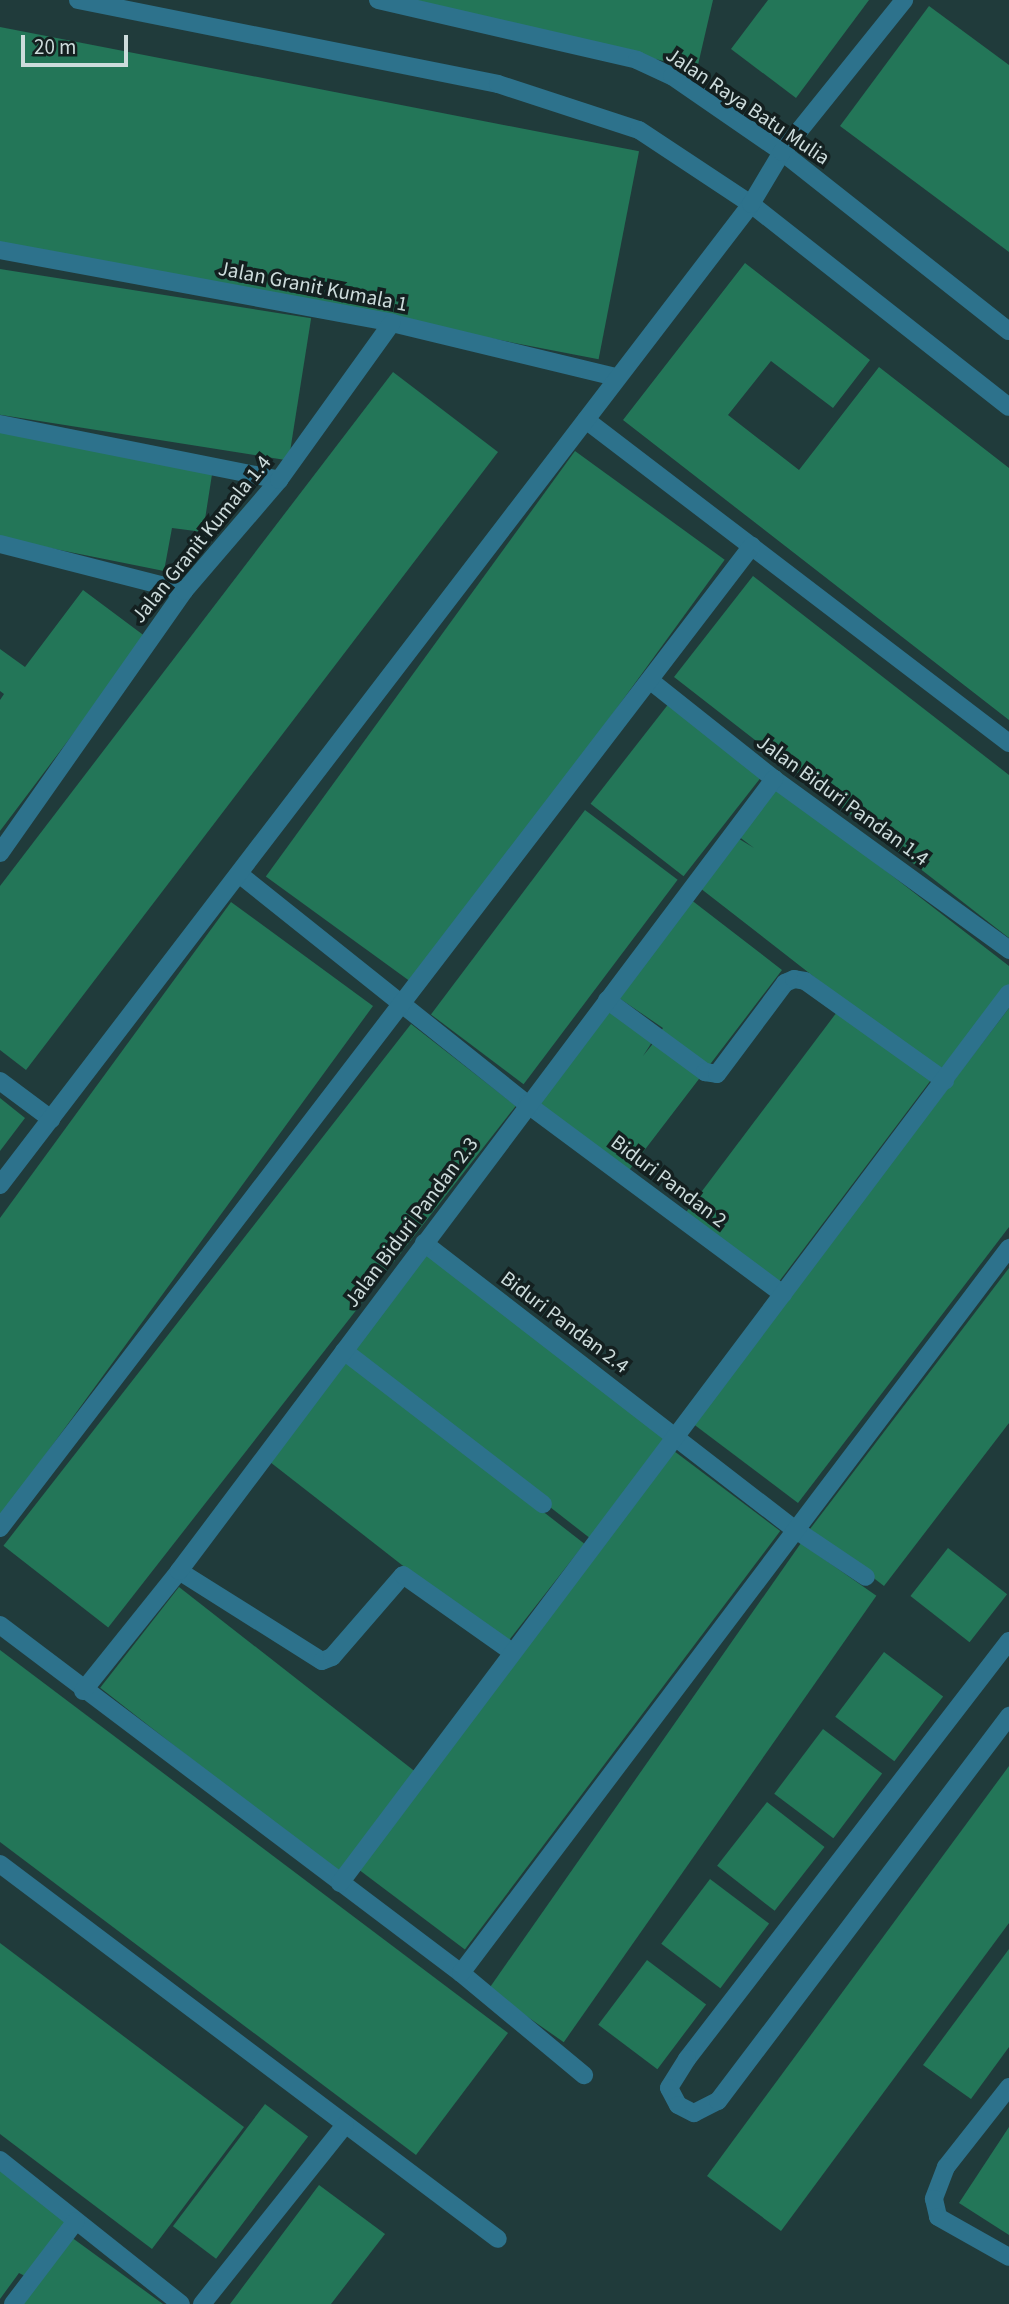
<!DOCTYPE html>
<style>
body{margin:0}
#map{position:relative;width:1009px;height:2304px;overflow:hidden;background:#203b3b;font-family:"Source Sans 3",sans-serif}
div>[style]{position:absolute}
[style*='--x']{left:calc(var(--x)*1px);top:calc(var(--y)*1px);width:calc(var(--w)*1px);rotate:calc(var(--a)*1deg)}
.building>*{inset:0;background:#237658;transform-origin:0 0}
.minor>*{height:18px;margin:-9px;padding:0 9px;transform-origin:9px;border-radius:9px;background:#2d728c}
span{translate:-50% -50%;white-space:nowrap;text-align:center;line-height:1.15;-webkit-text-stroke:7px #142020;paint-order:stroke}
.street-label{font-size:21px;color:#cddcdc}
.scale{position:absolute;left:21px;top:35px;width:107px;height:32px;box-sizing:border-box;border:4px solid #cddcdc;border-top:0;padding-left:9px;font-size:21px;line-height:24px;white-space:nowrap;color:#cddcdc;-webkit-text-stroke:5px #142020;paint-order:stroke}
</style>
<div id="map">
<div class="building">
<div style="clip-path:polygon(407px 0,713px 0,697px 69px)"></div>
<div style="clip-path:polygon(768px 0,869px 0,796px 98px,731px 49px)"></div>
<div style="clip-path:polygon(929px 6px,1009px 65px,1009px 252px,840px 126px)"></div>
<div style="left:0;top:27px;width:651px;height:212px;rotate:11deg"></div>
<div style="clip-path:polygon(745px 263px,870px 360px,833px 408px,771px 361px,728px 415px,799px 470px,879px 367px,1009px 468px,1009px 720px,623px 420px)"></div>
<div style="left:0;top:269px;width:315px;height:144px;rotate:9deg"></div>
<div style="clip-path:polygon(393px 372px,498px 452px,26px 1070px,0 1050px,0 886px)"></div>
<div style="clip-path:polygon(0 432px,213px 468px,203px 532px,172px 528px,164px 571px,0 538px)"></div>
<div style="left:575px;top:451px;width:185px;height:526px;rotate:36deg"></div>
<div style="clip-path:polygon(753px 576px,1009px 775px,1009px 938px,674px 677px)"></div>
<div style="clip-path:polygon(83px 590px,146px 637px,0 831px,0 700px,4px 694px,0 691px,0 649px,25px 667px)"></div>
<div style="left:670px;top:702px;width:118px;height:129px;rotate:38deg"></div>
<div style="clip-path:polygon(776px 786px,1009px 966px,1009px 986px,940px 1075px,700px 888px,736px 837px,754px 848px,738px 836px)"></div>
<div style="left:585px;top:810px;width:116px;height:256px;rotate:37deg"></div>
<div style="clip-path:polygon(690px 899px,782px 970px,708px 1067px,661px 1031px,663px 1028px,616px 996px)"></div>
<div style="clip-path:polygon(231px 902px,373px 1006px,0 1517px,0 1218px)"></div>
<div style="clip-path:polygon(608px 1008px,654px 1039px,643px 1056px,655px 1041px,702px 1075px,627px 1173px,535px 1103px)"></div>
<div style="left:840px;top:1008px;width:116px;height:257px;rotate:37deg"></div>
<div style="clip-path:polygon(1009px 1008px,1009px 1227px,798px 1503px,692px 1423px)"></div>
<div style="left:411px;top:1024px;width:133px;height:662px;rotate:38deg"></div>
<div style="clip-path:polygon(0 1098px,25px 1118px,0 1151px)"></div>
<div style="left:429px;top:1250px;width:304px;height:128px;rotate:38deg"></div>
<div style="clip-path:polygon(1009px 1268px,1009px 1423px,884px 1586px,810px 1529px)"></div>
<div style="left:344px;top:1356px;width:305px;height:129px;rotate:38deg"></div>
<div style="left:674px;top:1451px;width:133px;height:524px;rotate:37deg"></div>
<div style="left:801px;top:1543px;width:92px;height:545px;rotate:35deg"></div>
<div style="left:948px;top:1548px;width:75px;height:61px;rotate:38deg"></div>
<div style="left:179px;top:1587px;width:304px;height:128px;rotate:38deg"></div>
<div style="clip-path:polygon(0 1650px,508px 2033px,416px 2155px,0 1842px)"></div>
<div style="left:884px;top:1652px;width:74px;height:81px;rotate:37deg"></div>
<div style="left:823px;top:1729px;width:74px;height:81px;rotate:37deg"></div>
<div style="clip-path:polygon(1009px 1766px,1009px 1923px,781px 2231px,707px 2176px)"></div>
<div style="left:767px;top:1802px;width:73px;height:81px;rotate:38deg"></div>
<div style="left:710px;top:1879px;width:74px;height:81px;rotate:37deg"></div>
<div style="clip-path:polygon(0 1943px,244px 2127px,152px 2249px,0 2134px)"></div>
<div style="clip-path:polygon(1009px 1949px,1009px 2047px,971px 2099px,923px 2065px)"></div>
<div style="left:647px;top:1960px;width:74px;height:81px;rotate:37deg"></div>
<div style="left:265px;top:2104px;width:54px;height:153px;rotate:37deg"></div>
<div style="clip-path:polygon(1009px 2127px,1009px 2235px,959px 2203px)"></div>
<div style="clip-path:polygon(0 2168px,68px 2218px,25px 2276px,19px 2273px,0 2299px)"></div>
<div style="clip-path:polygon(319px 2185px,385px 2234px,331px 2304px,230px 2304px)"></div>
<div style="clip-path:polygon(71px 2237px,163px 2304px,22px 2304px)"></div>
</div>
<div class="minor">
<div style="--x:78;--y:0;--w:428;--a:11.3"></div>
<div style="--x:498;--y:84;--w:148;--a:18.1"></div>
<div style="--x:639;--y:130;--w:134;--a:33.5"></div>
<div style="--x:751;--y:204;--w:328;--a:38.2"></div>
<div style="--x:378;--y:0;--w:266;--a:13"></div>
<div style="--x:637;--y:60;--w:38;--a:25"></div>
<div style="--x:672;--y:76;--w:134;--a:34.6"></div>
<div style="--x:782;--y:152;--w:289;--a:38.3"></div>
<div style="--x:0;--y:250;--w:399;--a:10.5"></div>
<div style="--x:392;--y:323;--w:229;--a:13.6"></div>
<div style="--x:586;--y:420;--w:532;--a:37.37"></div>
<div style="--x:0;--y:424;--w:285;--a:11.3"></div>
<div style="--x:0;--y:544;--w:190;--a:14.3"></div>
<div style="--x:652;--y:682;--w:156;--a:38.5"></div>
<div style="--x:774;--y:779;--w:291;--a:36"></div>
<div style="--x:0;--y:853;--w:320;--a:-54.9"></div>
<div style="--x:184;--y:591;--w:146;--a:-49.4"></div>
<div style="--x:279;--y:480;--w:193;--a:-54.3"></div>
<div style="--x:239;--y:874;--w:369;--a:38.6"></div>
<div style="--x:527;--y:1104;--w:319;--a:36.6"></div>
<div style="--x:607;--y:1000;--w:122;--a:36.3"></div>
<div style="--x:705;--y:1072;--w:12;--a:9"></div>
<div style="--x:717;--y:1074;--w:114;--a:-53.2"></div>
<div style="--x:785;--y:983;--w:10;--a:-24"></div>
<div style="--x:794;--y:979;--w:11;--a:10"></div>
<div style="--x:805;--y:981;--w:172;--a:35.5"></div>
<div style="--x:0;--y:1081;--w:64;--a:36.7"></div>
<div style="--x:0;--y:1185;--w:1235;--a:-52.56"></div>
<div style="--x:751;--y:204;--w:61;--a:-59.2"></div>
<div style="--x:782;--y:152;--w:195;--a:-51.2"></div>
<div style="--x:424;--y:1243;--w:470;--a:37.7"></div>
<div style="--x:796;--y:1530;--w:84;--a:33.9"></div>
<div style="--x:344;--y:1351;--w:251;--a:37.6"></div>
<div style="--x:0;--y:1528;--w:1237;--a:-52.56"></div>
<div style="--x:179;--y:1571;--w:169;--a:32.2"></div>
<div style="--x:322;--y:1661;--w:11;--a:-22"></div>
<div style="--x:332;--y:1657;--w:108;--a:-49.1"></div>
<div style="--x:403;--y:1575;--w:133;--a:35.2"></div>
<div style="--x:0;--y:1625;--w:578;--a:37.05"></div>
<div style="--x:461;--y:1973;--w:160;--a:39.7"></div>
<div style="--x:1009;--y:1641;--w:528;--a:127.61"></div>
<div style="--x:687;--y:2059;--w:34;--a:122"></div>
<div style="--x:669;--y:2088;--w:19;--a:62"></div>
<div style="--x:678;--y:2105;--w:18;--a:27"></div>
<div style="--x:694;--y:2113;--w:27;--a:-27"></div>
<div style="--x:718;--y:2101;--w:483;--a:-52.9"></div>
<div style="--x:83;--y:1691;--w:154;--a:-51.3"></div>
<div style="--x:179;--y:1571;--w:991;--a:-53.08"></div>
<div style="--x:0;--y:1864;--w:623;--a:36.98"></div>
<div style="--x:340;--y:1883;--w:1113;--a:-53.07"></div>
<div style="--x:461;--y:1973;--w:909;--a:-52.92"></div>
<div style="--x:1009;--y:2087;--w:102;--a:128.2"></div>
<div style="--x:946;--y:2167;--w:34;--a:111"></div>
<div style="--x:934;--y:2199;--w:18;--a:77"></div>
<div style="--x:938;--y:2217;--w:81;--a:29.4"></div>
<div style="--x:0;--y:2160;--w:231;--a:38.5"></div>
<div style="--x:13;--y:2304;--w:104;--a:-52.8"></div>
<div style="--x:202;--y:2304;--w:229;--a:-51.4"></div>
</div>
<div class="street-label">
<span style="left:748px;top:106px;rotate:34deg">Jalan Raya Batu Mulia</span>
<span style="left:313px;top:286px;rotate:11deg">Jalan Granit Kumala 1</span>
<span style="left:201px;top:539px;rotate:-51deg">Jalan Granit Kumala 1.4</span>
<span style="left:843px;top:800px;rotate:36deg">Jalan Biduri Pandan 1.4</span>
<span style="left:669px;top:1181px;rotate:37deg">Biduri Pandan 2</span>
<span style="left:411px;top:1222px;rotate:-53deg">Jalan Biduri Pandan 2.3</span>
<span style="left:565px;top:1322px;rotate:37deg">Biduri Pandan 2.4</span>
</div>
<div class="scale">20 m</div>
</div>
